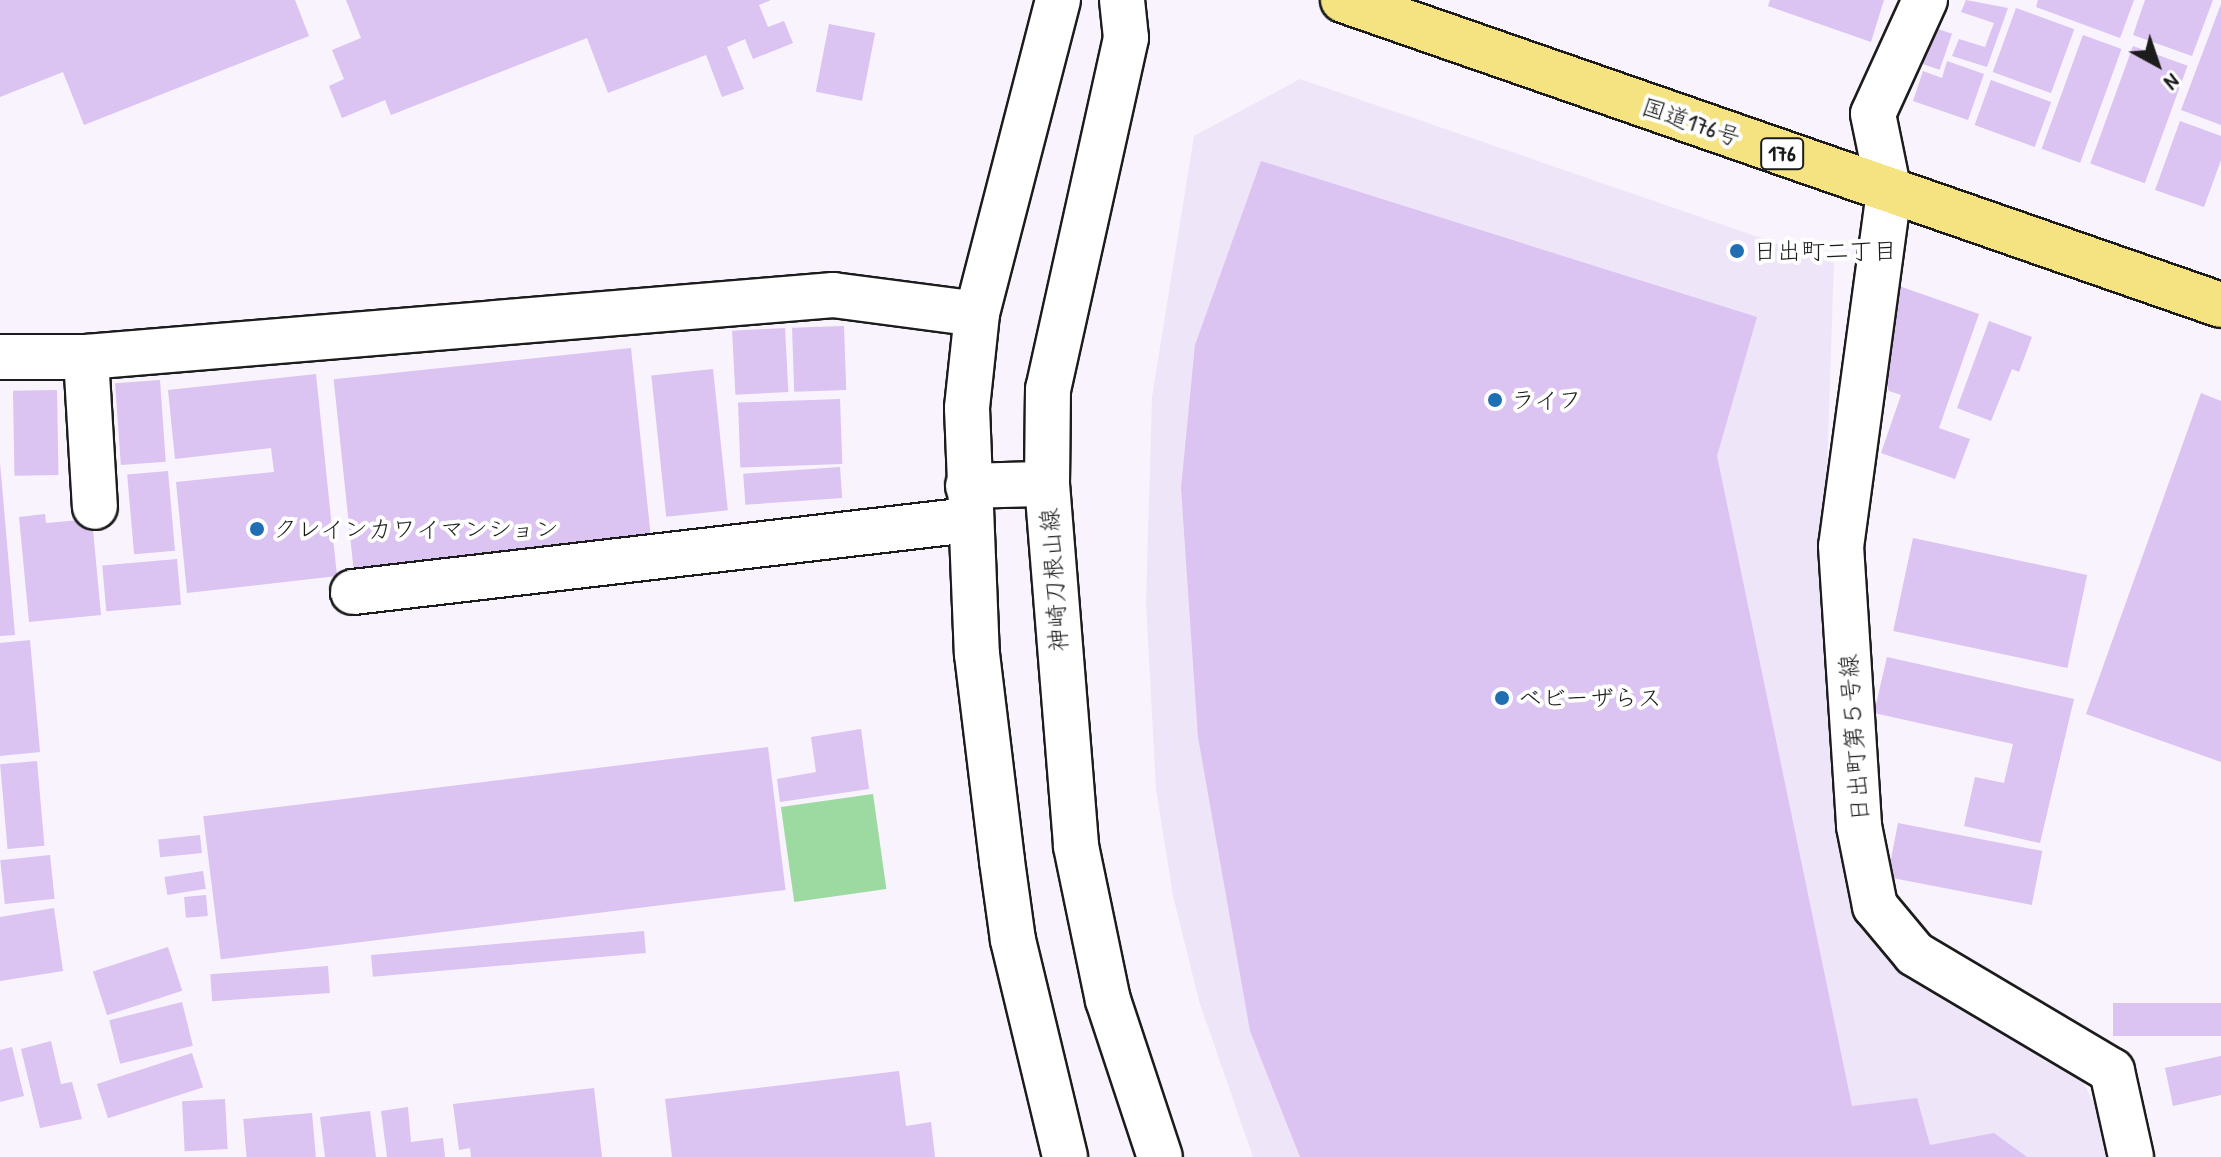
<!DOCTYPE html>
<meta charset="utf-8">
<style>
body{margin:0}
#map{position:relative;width:2221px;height:1157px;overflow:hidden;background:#f8f3fc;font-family:"Patrick Hand","Klee One",sans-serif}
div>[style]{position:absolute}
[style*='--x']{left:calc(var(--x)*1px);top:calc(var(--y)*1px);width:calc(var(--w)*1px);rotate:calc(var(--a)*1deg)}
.built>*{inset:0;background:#efe5f9}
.green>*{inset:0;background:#9ddaa1;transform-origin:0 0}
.building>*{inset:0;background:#dbc3f2;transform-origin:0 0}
.roads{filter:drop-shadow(2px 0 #1c1c1c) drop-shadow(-2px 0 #1c1c1c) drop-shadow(0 2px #1c1c1c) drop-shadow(0 -2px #1c1c1c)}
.minor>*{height:44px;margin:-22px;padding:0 22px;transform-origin:22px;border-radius:22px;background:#fff}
.highway>*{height:44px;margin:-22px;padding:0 22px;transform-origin:22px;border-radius:22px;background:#f5e382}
.dots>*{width:22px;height:22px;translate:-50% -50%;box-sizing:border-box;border:4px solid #fff;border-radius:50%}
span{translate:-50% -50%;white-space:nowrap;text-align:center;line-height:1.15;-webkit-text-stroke:8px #fff;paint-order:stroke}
.shield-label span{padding:2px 6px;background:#fff;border:2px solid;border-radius:6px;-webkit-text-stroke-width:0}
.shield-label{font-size:22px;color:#1c1c1c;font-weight:700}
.street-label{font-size:24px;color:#1c1c1c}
.poi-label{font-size:24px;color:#1c1c1c}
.left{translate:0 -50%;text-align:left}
.north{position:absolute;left:2117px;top:24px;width:80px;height:80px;-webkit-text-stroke:6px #fff;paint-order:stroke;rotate:140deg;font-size:22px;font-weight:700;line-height:32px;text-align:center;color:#1c1c1c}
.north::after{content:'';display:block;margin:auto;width:28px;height:36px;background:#1c1c1c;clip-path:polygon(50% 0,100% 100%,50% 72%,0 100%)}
</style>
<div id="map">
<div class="built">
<div style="clip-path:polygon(1300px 79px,1834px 263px,1823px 585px,1850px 901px,1879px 950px,1909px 975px,2081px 1078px,2096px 1107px,2107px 1157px,1253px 1157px,1199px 1001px,1173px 896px,1156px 789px,1146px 603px,1152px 397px,1194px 136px)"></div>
</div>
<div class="green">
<div style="left:873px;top:794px;width:96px;height:93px;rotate:82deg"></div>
</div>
<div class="building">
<div style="clip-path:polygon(0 0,295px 0,309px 36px,84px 125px,63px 72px,0 97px)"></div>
<div style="clip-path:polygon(346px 0,771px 0,759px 5px,768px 27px,784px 21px,793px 43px,753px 59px,745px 39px,727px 47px,744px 89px,722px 97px,706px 55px,608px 93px,587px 38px,391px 115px,385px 100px,342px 118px,329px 86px,344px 79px,332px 50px,361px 38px)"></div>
<div style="clip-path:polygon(1770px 0,1884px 0,1871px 42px,1768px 6px)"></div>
<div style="clip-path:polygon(1966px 0,2008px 8px,1987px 67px,1952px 56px,1959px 39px,1985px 47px,1994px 23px,1961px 12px)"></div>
<div style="clip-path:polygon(2038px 0,2134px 0,2120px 38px,2036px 7px)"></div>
<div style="clip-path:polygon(2145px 0,2213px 0,2192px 56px,2133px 35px)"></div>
<div style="clip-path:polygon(2221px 4px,2221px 125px,2181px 110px)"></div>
<div style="left:2016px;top:8px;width:62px;height:68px;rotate:20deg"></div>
<div style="left:829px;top:24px;width:47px;height:69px;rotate:11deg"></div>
<div style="left:1935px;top:28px;width:18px;height:38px;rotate:19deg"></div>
<div style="left:2083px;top:35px;width:41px;height:121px;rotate:20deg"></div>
<div style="left:2133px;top:46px;width:58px;height:125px;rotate:20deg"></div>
<div style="clip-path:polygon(1947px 61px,1984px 74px,1968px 120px,1913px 101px,1923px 71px,1942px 78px)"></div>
<div style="left:1991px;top:80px;width:64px;height:48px;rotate:20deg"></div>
<div style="clip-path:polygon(2180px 121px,2221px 136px,2221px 160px,2204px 207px,2155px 190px)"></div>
<div style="clip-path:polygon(1261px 161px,1757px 317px,1717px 456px,1852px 1106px,1917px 1098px,1930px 1145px,1994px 1133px,2027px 1157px,1300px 1157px,1250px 1031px,1198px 737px,1181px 488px,1195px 345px)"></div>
<div style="clip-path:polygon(1899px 286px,1979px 314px,1939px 428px,1970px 439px,1955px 479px,1881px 453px,1901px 395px,1889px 391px,1880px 368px,1880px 339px)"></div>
<div style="clip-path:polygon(1989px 321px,2032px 337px,2019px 372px,2012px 369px,1991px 421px,1957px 408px)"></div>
<div style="left:844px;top:326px;width:64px;height:52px;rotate:88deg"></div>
<div style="left:785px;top:328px;width:64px;height:53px;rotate:87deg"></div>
<div style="left:631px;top:348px;width:191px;height:299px;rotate:84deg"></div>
<div style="left:713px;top:369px;width:142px;height:62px;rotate:84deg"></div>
<div style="clip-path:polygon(316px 374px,337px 576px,187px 593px,176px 482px,274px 472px,271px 448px,175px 459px,168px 390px)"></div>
<div style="left:160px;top:380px;width:82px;height:45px;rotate:86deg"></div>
<div style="left:57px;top:390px;width:85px;height:44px;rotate:89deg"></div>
<div style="clip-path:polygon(2201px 393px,2221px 401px,2221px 762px,2086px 714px)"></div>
<div style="left:840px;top:399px;width:65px;height:102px;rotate:88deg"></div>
<div style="clip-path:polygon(0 463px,15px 635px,0 636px)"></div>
<div style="left:840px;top:467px;width:31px;height:97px;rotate:86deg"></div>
<div style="left:168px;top:471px;width:80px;height:41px;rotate:85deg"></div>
<div style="clip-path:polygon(45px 514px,46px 523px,92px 519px,101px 615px,29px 622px,19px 517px)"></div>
<div style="left:1913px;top:538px;width:178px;height:95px;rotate:12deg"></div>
<div style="left:177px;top:559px;width:46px;height:75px;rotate:85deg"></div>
<div style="clip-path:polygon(30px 640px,40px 752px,0 756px,0 643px)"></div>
<div style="clip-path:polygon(1887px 657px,2074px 699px,2040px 843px,1964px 826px,1975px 777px,2004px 783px,2013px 744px,1874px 713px)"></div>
<div style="clip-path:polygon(861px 729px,869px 789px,780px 802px,777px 779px,816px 772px,811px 737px)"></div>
<div style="left:768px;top:747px;width:144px;height:569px;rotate:83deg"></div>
<div style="left:37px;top:761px;width:85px;height:37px;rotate:85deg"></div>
<div style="left:1898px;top:823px;width:147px;height:55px;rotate:11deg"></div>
<div style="left:200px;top:835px;width:18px;height:42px;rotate:84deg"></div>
<div style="left:50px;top:855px;width:44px;height:50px;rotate:84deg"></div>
<div style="left:203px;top:871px;width:18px;height:39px;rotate:81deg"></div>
<div style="left:206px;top:895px;width:21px;height:22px;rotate:85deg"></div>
<div style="clip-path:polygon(54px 908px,63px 971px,0 981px,0 917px)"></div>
<div style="left:644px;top:931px;width:22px;height:274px;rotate:85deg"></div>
<div style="left:168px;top:947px;width:46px;height:79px;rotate:72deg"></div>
<div style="left:328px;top:966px;width:27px;height:118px;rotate:86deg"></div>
<div style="left:182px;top:1002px;width:45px;height:75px;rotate:76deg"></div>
<div style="left:2221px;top:1003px;width:33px;height:108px;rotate:90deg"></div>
<div style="clip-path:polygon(51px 1041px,61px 1084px,72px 1082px,82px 1119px,40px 1128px,21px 1049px)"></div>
<div style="clip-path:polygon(12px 1047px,24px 1096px,0 1102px,0 1050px)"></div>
<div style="left:192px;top:1053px;width:36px;height:100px;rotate:72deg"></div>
<div style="clip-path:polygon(2221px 1056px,2221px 1095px,2173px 1106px,2165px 1068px)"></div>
<div style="clip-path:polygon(899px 1071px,906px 1126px,931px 1122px,935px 1157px,672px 1157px,665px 1099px)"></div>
<div style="clip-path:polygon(594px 1088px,602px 1157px,471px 1157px,470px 1148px,459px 1150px,453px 1104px)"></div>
<div style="left:225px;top:1099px;width:50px;height:43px;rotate:87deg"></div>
<div style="clip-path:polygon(408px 1107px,411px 1142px,443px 1138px,445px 1157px,387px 1157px,381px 1111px)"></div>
<div style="clip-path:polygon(370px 1111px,376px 1157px,325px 1157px,320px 1117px)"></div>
<div style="left:312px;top:1113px;width:44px;height:69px;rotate:85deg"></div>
</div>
<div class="roads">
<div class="minor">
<div style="--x:1058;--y:0;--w:324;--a:104.5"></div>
<div style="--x:977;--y:314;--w:95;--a:96.1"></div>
<div style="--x:967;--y:408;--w:246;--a:87.7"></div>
<div style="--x:977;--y:654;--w:209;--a:83.1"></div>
<div style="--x:1002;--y:861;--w:80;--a:82.1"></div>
<div style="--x:1013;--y:940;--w:223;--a:76.5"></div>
<div style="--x:1122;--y:0;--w:38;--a:84"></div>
<div style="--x:1126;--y:38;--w:360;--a:102.5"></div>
<div style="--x:1048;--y:389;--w:95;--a:90.6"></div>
<div style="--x:1047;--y:484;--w:363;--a:85.4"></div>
<div style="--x:1076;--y:846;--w:157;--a:78.3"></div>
<div style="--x:1108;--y:1000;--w:165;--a:71.7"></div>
<div style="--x:1925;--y:0;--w:125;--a:114.5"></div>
<div style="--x:1873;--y:114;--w:80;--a:78.4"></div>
<div style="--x:1889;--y:192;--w:357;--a:97.7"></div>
<div style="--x:1841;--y:546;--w:281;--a:86.3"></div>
<div style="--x:1859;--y:826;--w:82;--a:78.7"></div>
<div style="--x:1875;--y:906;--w:62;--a:50.2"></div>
<div style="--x:1915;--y:954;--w:229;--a:30.7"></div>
<div style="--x:2112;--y:1071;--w:88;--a:77.5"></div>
<div style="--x:0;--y:357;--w:86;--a:0"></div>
<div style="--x:86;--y:357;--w:750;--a:-4.74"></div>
<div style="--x:833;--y:295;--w:145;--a:7.5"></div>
<div style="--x:86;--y:357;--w:150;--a:86.6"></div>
<div style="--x:968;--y:486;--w:79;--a:-1.5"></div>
<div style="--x:353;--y:592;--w:620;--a:-6.67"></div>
</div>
<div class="highway">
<div style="--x:1343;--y:0;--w:929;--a:19.16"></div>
</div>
</div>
<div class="dots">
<div style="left:1737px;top:251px;background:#1f6fb2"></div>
<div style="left:1495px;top:400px;background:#1f6fb2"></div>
<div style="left:257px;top:529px;background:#1f6fb2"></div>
<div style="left:1502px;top:698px;background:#1f6fb2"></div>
</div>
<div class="shield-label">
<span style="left:1782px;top:154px">176</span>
</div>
<div class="street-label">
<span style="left:1691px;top:122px;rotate:19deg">国道176号</span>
<span style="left:1054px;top:580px;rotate:-94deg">神崎刀根山線</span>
<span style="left:1854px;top:738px;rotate:-94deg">日出町第５号線</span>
</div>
<div class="poi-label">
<span class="left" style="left:1753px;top:251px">日出町二丁目</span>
<span class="left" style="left:1511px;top:400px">ライフ</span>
<span class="left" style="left:273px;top:529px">クレインカワイマンション</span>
<span class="left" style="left:1518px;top:698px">ベビーザらス</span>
</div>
<div class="north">N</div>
</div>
